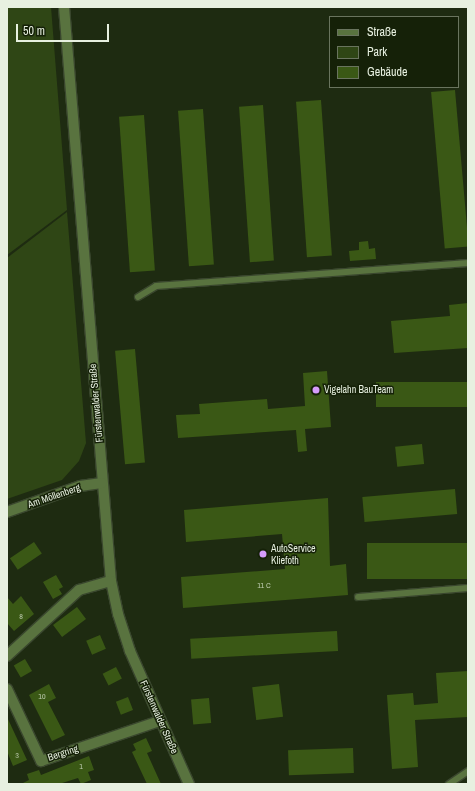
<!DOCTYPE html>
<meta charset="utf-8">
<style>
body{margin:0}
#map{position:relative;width:475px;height:791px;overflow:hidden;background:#1e2b11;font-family:"Archivo Narrow",sans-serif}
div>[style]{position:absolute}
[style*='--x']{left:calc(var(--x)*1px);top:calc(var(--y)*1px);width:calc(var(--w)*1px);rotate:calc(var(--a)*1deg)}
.green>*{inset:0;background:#2f4615}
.building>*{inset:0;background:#3a5815;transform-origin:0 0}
.roads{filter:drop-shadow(1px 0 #3a472e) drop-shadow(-1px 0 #3a472e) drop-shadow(0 1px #3a472e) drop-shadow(0 -1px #3a472e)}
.service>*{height:6px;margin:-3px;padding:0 3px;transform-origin:3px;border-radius:3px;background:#59733f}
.minor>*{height:10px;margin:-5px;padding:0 5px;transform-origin:5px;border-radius:5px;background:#59733f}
.dots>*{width:11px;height:11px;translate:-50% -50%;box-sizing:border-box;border:2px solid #152108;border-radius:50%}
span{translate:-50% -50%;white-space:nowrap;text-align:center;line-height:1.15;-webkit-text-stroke:3px #152108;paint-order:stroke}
.number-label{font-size:8px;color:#bccaad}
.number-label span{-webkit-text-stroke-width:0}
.poi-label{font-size:10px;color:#e7f0e0}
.left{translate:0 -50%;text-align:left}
.street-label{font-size:10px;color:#e7f0e0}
.frame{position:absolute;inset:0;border:8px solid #e7f0e0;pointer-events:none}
.legend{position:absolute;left:329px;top:16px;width:130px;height:72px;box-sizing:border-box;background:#152108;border:1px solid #69745e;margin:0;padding:5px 7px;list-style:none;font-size:12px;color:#e7f0e0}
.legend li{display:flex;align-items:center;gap:8px;height:20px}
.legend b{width:20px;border:1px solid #69745e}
.scale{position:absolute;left:16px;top:24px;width:93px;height:18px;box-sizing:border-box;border:2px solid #e7f0e0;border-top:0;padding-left:5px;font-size:12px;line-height:14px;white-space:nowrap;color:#e7f0e0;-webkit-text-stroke:3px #152108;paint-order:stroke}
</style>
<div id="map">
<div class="green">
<div style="clip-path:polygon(7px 7px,51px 7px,67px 210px,7px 255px)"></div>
<div style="clip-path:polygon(67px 212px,86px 443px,79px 461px,62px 480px,7px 499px,7px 258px)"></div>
</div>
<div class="building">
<div style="left:455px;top:90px;width:157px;height:24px;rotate:85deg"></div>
<div style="left:321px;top:100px;width:156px;height:25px;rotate:86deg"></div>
<div style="left:263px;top:105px;width:156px;height:24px;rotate:86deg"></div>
<div style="left:203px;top:109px;width:156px;height:25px;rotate:86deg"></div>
<div style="left:144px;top:115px;width:156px;height:25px;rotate:86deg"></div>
<div style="clip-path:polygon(368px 241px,369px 249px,375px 248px,376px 259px,350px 261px,349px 251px,359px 250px,359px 242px)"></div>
<div style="clip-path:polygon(468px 303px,468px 348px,394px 353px,391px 321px,450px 316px,449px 305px)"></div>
<div style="left:135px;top:349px;width:114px;height:20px;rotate:85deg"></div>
<div style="clip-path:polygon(327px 371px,331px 427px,305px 429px,307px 451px,298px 452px,296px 430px,178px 438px,176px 415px,200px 414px,199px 404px,267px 399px,268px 409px,305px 406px,303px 373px)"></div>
<div style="left:468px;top:382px;width:25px;height:92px;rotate:90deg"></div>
<div style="left:422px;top:444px;width:20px;height:27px;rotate:84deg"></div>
<div style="left:455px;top:489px;width:25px;height:93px;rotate:85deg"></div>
<div style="clip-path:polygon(328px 498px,330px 566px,346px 564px,348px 595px,183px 608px,181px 577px,285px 569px,282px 534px,186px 542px,184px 510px)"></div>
<div style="left:34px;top:542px;width:14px;height:29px;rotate:56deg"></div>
<div style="left:468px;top:543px;width:36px;height:101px;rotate:90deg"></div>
<div style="clip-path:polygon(56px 575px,63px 587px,59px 589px,62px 594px,53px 599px,43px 582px)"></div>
<div style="clip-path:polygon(21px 596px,34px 614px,14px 631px,7px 623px,7px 597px,13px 604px)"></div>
<div style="left:77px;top:607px;width:15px;height:30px;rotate:53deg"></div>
<div style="left:337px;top:631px;width:20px;height:147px;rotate:87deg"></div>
<div style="left:100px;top:635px;width:15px;height:15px;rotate:67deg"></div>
<div style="left:25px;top:659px;width:14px;height:13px;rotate:60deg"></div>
<div style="left:116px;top:667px;width:13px;height:15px;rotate:63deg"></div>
<div style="clip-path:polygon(468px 671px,468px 717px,415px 720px,418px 767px,392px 769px,387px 695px,413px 693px,414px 705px,438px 703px,436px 673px)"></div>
<div style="clip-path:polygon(49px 684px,56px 698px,48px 702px,65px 735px,52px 741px,29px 695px)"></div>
<div style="left:279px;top:684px;width:33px;height:27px;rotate:83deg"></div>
<div style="left:128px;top:697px;width:14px;height:13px;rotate:69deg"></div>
<div style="left:209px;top:698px;width:25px;height:18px;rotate:85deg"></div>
<div style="clip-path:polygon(7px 717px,27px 760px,13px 766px,7px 751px)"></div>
<div style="clip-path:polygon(146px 738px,152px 751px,147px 753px,161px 784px,147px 784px,132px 752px,136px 750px,133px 744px)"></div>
<div style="left:353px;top:748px;width:25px;height:65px;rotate:88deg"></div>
<div style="clip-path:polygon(89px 756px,94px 770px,88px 772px,91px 780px,81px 784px,78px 778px,59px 784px,21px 784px,29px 780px,27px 774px,39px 770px,41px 775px)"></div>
</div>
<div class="roads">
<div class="service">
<div style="--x:138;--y:297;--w:21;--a:-31"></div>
<div style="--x:156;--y:286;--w:313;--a:-4.2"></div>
<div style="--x:358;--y:597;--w:110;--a:-4.7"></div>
<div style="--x:449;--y:784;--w:23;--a:-34"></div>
</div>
<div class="minor">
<div style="--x:64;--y:7;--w:576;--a:85.32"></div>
<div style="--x:111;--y:581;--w:34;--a:78"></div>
<div style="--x:118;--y:614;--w:39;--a:72"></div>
<div style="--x:130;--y:651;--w:145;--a:66.1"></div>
<div style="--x:7;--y:512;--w:77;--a:-19.6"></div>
<div style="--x:80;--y:486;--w:22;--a:-8"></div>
<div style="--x:7;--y:656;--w:98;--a:-42.5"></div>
<div style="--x:79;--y:590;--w:33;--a:-16"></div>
<div style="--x:7;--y:689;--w:80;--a:64.7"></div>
<div style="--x:41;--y:761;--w:126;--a:-18.6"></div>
</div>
</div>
<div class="dots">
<div style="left:316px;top:390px;background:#d59cfb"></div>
<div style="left:263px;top:554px;background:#d59cfb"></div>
</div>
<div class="number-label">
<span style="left:264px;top:586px">11 C</span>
<span style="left:21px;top:617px">8</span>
<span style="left:42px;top:697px">10</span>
<span style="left:17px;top:756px">3</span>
<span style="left:81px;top:767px">1</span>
</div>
<div class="poi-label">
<span class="left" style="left:324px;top:390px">Vigelahn BauTeam</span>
<span class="left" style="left:271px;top:554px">AutoService<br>Kliefoth</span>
</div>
<div class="street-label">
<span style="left:96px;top:403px;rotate:-95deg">Fürstenwalder Straße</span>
<span style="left:54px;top:496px;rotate:-19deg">Am Möllenberg</span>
<span style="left:159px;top:717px;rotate:66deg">Fürstenwalder Straße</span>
<span style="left:63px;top:753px;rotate:-18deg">Bergring</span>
</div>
<div class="frame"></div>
<ul class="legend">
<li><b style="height:5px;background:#59733f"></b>Straße</li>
<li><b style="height:11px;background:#2f4615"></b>Park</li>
<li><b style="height:11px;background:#3a5815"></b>Gebäude</li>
</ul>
<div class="scale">50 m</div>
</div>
